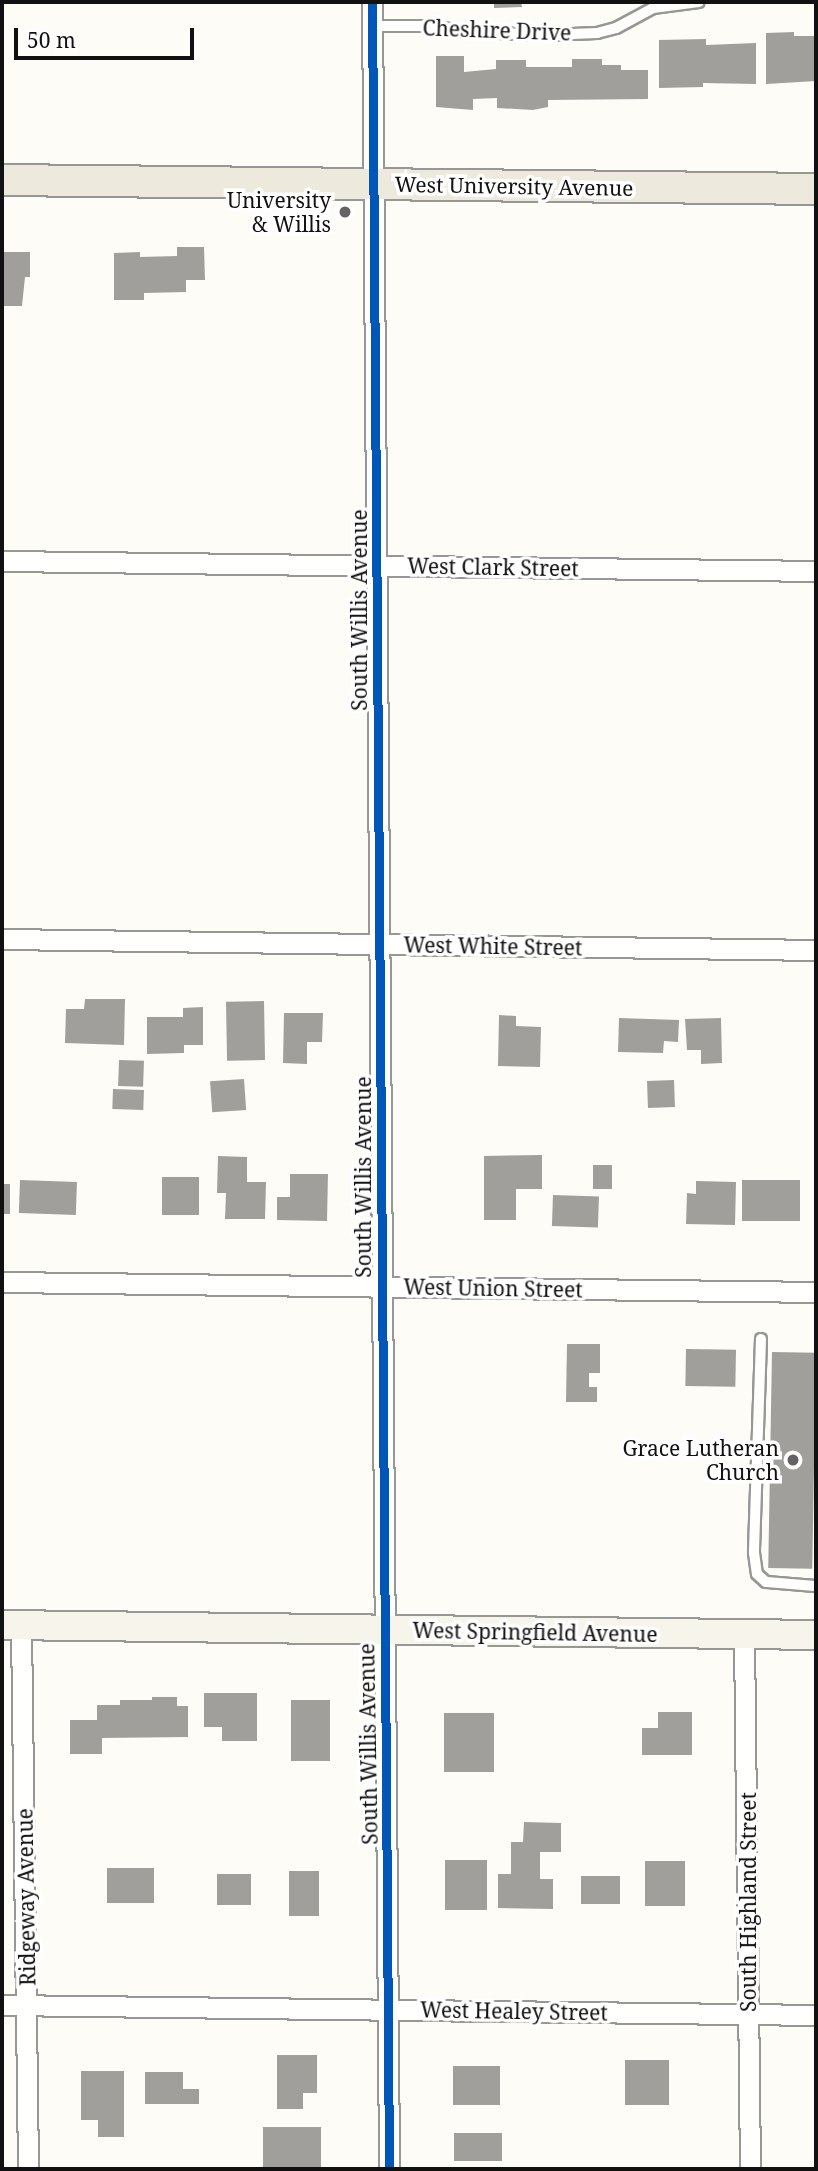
<!DOCTYPE html>
<style>
body{margin:0}
#map{position:relative;width:818px;height:2171px;overflow:hidden;background:#fdfcf7;font-family:"Noto Serif",serif}
div>[style]{position:absolute}
[style*='--x']{left:calc(var(--x)*1px);top:calc(var(--y)*1px);width:calc(var(--w)*1px);rotate:calc(var(--a)*1deg)}
.building>*{inset:0;background:#a19f9c;transform-origin:0 0}
.roads{filter:drop-shadow(2px 0 #979795) drop-shadow(-2px 0 #979795) drop-shadow(0 2px #979795) drop-shadow(0 -2px #979795)}
.lane>*{height:10px;margin:-5px;padding:0 5px;transform-origin:5px;border-radius:5px;background:#fffffe}
.street>*{height:19px;margin:-9.5px;padding:0 9.5px;transform-origin:9.5px;border-radius:9.5px;background:#fffffe}
.secondary>*{height:28px;margin:-14px;padding:0 14px;transform-origin:14px;border-radius:14px;background:#f6f4eb}
.primary>*{height:30px;margin:-15px;padding:0 15px;transform-origin:15px;border-radius:15px;background:#ede9dc}
.cycleway>*{height:9px;margin:-4.5px;padding:0 4.5px;transform-origin:4.5px;border-radius:4.5px;background:#0057b8}
.dots>*{width:19px;height:19px;translate:-50% -50%;box-sizing:border-box;border:4px solid #fff;border-radius:50%}
span{translate:-50% -50%;white-space:nowrap;text-align:center;line-height:1.15;-webkit-text-stroke:7px #fff;paint-order:stroke}
.street-label{font-size:21px;color:#111}
.poi-label{font-size:21px;color:#111}
.right{translate:-100% -50%;text-align:right}
.frame{position:absolute;inset:0;border:4px solid #111;pointer-events:none}
.scale{position:absolute;left:14px;top:28px;width:180px;height:32px;box-sizing:border-box;border:4px solid #111;border-top:0;padding-left:9px;font-size:21px;line-height:24px;white-space:nowrap;color:#111;-webkit-text-stroke:5px #fff;paint-order:stroke}
</style>
<div id="map">
<div class="building">
<div style="clip-path:polygon(494px 2px,521px 2px,522px 7px,494px 8px)"></div>
<div style="clip-path:polygon(794px 32px,794px 36px,816px 36px,816px 81px,766px 84px,766px 33px)"></div>
<div style="clip-path:polygon(706px 39px,706px 45px,756px 43px,756px 84px,703px 83px,703px 87px,659px 88px,659px 40px)"></div>
<div style="clip-path:polygon(436px 56px,464px 56px,464px 72px,496px 69px,496px 60px,526px 60px,526px 67px,572px 67px,572px 59px,602px 59px,602px 65px,621px 65px,621px 70px,648px 70px,648px 99px,548px 100px,548px 107px,533px 110px,497px 108px,497px 98px,473px 99px,473px 110px,436px 107px)"></div>
<div style="clip-path:polygon(177px 247px,204px 247px,205px 280px,186px 280px,186px 292px,144px 293px,144px 300px,114px 300px,114px 253px,140px 252px,140px 257px,177px 256px)"></div>
<div style="clip-path:polygon(2px 252px,30px 252px,30px 277px,25px 277px,22px 306px,2px 306px)"></div>
<div style="clip-path:polygon(85px 999px,125px 999px,124px 1045px,65px 1043px,66px 1009px,84px 1009px)"></div>
<div style="left:264px;top:1001px;width:59px;height:38px;rotate:89deg"></div>
<div style="clip-path:polygon(203px 1007px,203px 1045px,184px 1045px,184px 1053px,147px 1054px,147px 1017px,183px 1017px,183px 1008px)"></div>
<div style="clip-path:polygon(284px 1013px,323px 1013px,322px 1042px,307px 1042px,307px 1064px,283px 1063px)"></div>
<div style="clip-path:polygon(499px 1015px,516px 1016px,516px 1026px,541px 1027px,540px 1067px,498px 1066px)"></div>
<div style="clip-path:polygon(619px 1018px,679px 1020px,678px 1042px,664px 1041px,663px 1053px,618px 1052px)"></div>
<div style="clip-path:polygon(721px 1018px,722px 1063px,701px 1064px,701px 1050px,687px 1050px,685px 1019px)"></div>
<div style="left:119px;top:1060px;width:25px;height:26px;rotate:2deg"></div>
<div style="left:244px;top:1079px;width:31px;height:34px;rotate:86deg"></div>
<div style="left:674px;top:1080px;width:27px;height:27px;rotate:88deg"></div>
<div style="left:113px;top:1089px;width:31px;height:20px;rotate:2deg"></div>
<div style="clip-path:polygon(542px 1155px,542px 1189px,516px 1189px,516px 1220px,484px 1220px,484px 1156px)"></div>
<div style="clip-path:polygon(218px 1156px,247px 1157px,247px 1182px,266px 1182px,265px 1219px,225px 1219px,226px 1193px,217px 1193px)"></div>
<div style="left:593px;top:1165px;width:19px;height:24px"></div>
<div style="clip-path:polygon(290px 1174px,328px 1174px,327px 1221px,277px 1220px,277px 1197px,290px 1197px)"></div>
<div style="left:199px;top:1177px;width:38px;height:37px;rotate:90deg"></div>
<div style="left:20px;top:1180px;width:57px;height:33px;rotate:2deg"></div>
<div style="left:742px;top:1180px;width:58px;height:41px"></div>
<div style="clip-path:polygon(696px 1181px,736px 1182px,735px 1225px,686px 1224px,687px 1193px,696px 1194px)"></div>
<div style="left:2px;top:1184px;width:8px;height:30px"></div>
<div style="left:553px;top:1195px;width:46px;height:31px;rotate:2deg"></div>
<div style="clip-path:polygon(567px 1344px,600px 1344px,600px 1373px,589px 1373px,589px 1387px,597px 1387px,597px 1402px,566px 1402px)"></div>
<div style="left:686px;top:1349px;width:50px;height:37px;rotate:1deg"></div>
<div style="left:772px;top:1352px;width:44px;height:216px;rotate:1deg"></div>
<div style="clip-path:polygon(204px 1693px,257px 1693px,257px 1741px,222px 1741px,222px 1727px,204px 1727px)"></div>
<div style="clip-path:polygon(152px 1697px,177px 1697px,177px 1706px,188px 1706px,188px 1737px,102px 1738px,102px 1754px,70px 1754px,70px 1720px,97px 1720px,97px 1705px,120px 1705px,120px 1700px,152px 1700px)"></div>
<div style="left:291px;top:1700px;width:39px;height:61px"></div>
<div style="clip-path:polygon(658px 1712px,692px 1712px,692px 1755px,642px 1755px,642px 1728px,658px 1728px)"></div>
<div style="left:444px;top:1713px;width:50px;height:59px"></div>
<div style="clip-path:polygon(524px 1822px,561px 1823px,561px 1852px,540px 1852px,540px 1879px,553px 1879px,553px 1909px,498px 1908px,498px 1874px,511px 1874px,511px 1842px,523px 1842px)"></div>
<div style="left:445px;top:1860px;width:42px;height:50px"></div>
<div style="left:645px;top:1861px;width:40px;height:45px"></div>
<div style="left:107px;top:1868px;width:47px;height:35px"></div>
<div style="left:289px;top:1871px;width:30px;height:45px"></div>
<div style="left:217px;top:1874px;width:34px;height:31px"></div>
<div style="left:581px;top:1876px;width:39px;height:28px"></div>
<div style="clip-path:polygon(277px 2055px,317px 2055px,317px 2093px,303px 2093px,303px 2109px,277px 2109px)"></div>
<div style="left:625px;top:2060px;width:44px;height:45px"></div>
<div style="left:453px;top:2066px;width:47px;height:39px"></div>
<div style="clip-path:polygon(81px 2071px,124px 2071px,124px 2137px,98px 2137px,98px 2120px,81px 2120px)"></div>
<div style="clip-path:polygon(145px 2072px,183px 2072px,183px 2089px,199px 2089px,199px 2104px,145px 2104px)"></div>
<div style="left:263px;top:2127px;width:58px;height:42px"></div>
<div style="left:454px;top:2133px;width:48px;height:28px"></div>
</div>
<div class="roads">
<div class="lane">
<div style="--x:372;--y:26;--w:55;--a:0"></div>
<div style="--x:427;--y:26;--w:46;--a:7.4"></div>
<div style="--x:473;--y:32;--w:74;--a:2.3"></div>
<div style="--x:547;--y:35;--w:50;--a:-2.3"></div>
<div style="--x:597;--y:33;--w:20;--a:-15"></div>
<div style="--x:616;--y:28;--w:42;--a:-28.4"></div>
<div style="--x:653;--y:8;--w:46;--a:-7.4"></div>
<div style="--x:761;--y:1339;--w:214;--a:91.9"></div>
<div style="--x:754;--y:1553;--w:21;--a:82"></div>
<div style="--x:757;--y:1574;--w:12;--a:42"></div>
<div style="--x:766;--y:1582;--w:50;--a:4.6"></div>
</div>
<div class="street">
<div style="--x:372;--y:2;--w:2167;--a:89.55"></div>
<div style="--x:2;--y:561;--w:814;--a:0.7"></div>
<div style="--x:2;--y:939;--w:814;--a:0.77"></div>
<div style="--x:2;--y:1282;--w:814;--a:0.7"></div>
<div style="--x:21;--y:1626;--w:543;--a:89.26"></div>
<div style="--x:744;--y:1634;--w:535;--a:89.36"></div>
<div style="--x:2;--y:2005;--w:814;--a:0.7"></div>
</div>
<div class="secondary">
<div style="--x:2;--y:1625;--w:814;--a:0.7"></div>
</div>
<div class="primary">
<div style="--x:2;--y:180;--w:814;--a:0.63"></div>
</div>
</div>
<div class="cycleway">
<div style="--x:372;--y:2;--w:2167;--a:89.55"></div>
</div>
<div class="dots">
<div style="left:345px;top:212px;background:#646362"></div>
<div style="left:793px;top:1460px;background:#646362"></div>
</div>
<div class="street-label">
<span style="left:497px;top:30px;rotate:2deg">Cheshire Drive</span>
<span style="left:514px;top:186px;rotate:1deg">West University Avenue</span>
<span style="left:493px;top:567px;rotate:1deg">West Clark Street</span>
<span style="left:359px;top:610px;rotate:-90deg">South Willis Avenue</span>
<span style="left:493px;top:946px;rotate:1deg">West White Street</span>
<span style="left:363px;top:1177px;rotate:-90deg">South Willis Avenue</span>
<span style="left:493px;top:1288px;rotate:1deg">West Union Street</span>
<span style="left:535px;top:1632px;rotate:1deg">West Springfield Avenue</span>
<span style="left:368px;top:1744px;rotate:-91deg">South Willis Avenue</span>
<span style="left:26px;top:1897px;rotate:-91deg">Ridgeway Avenue</span>
<span style="left:748px;top:1902px;rotate:-90deg">South Highland Street</span>
<span style="left:514px;top:2011px;rotate:1deg">West Healey Street</span>
</div>
<div class="poi-label">
<span class="right" style="left:331px;top:212px">University<br>&amp; Willis</span>
<span class="right" style="left:779px;top:1460px">Grace Lutheran<br>Church</span>
</div>
<div class="frame"></div>
<div class="scale">50 m</div>
</div>
